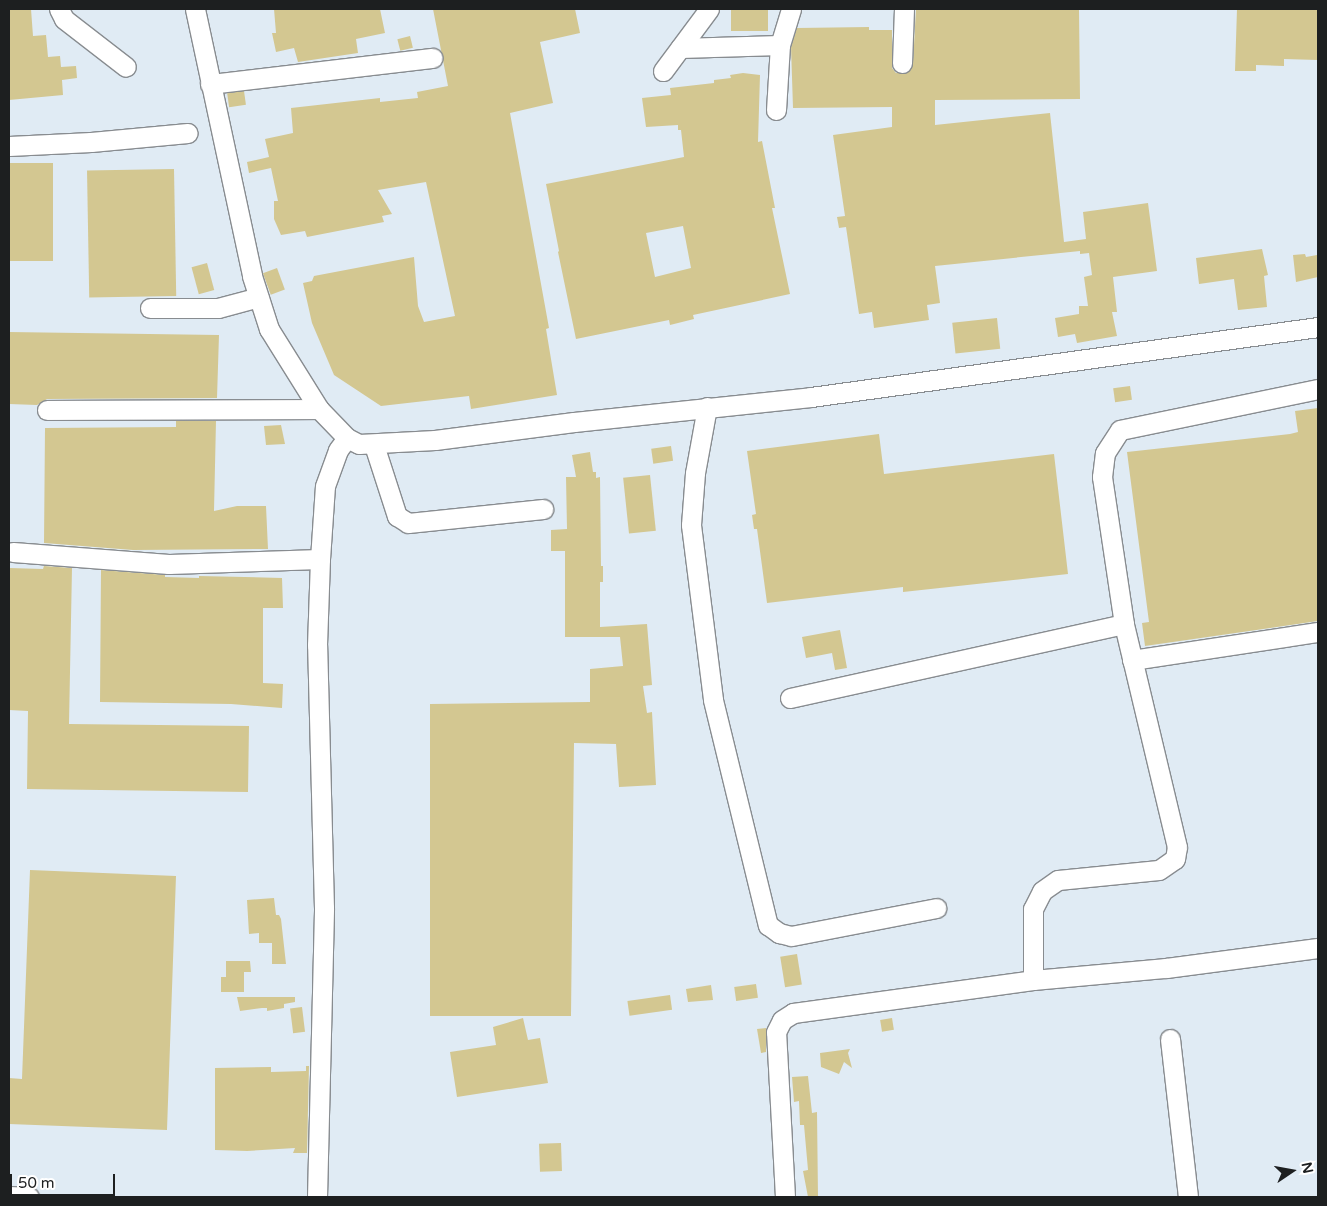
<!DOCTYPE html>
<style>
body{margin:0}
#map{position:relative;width:1327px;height:1206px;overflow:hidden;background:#f1f5f9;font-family:"Varela Round",sans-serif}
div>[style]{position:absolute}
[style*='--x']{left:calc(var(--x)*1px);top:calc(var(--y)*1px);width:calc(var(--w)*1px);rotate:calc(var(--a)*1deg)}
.built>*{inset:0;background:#e0ebf4;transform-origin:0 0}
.building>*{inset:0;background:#d3c791;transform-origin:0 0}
.roads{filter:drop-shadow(1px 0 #888c90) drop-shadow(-1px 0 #888c90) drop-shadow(0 1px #888c90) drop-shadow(0 -1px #888c90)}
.minor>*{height:19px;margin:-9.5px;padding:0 9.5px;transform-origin:9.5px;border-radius:9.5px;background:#fff}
span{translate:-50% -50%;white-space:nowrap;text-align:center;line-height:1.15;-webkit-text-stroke:4px #fff;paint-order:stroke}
.frame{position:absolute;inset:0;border:10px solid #1d1f20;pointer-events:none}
.north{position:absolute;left:1267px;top:1146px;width:50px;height:50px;-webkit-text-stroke:4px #fff;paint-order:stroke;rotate:78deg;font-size:14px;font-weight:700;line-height:20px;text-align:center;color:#1d1f20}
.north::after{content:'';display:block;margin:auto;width:18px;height:22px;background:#1d1f20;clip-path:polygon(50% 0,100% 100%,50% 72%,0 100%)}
.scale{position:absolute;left:10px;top:1174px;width:105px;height:22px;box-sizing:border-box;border:2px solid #1d1f20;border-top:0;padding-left:6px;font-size:15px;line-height:18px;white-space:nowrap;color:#1d1f20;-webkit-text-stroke:4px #fff;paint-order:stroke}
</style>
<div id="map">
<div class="built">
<div style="left:9px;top:9px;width:1309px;height:1188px"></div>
</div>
<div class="building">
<div style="clip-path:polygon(9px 9px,31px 9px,33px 36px,46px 35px,48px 57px,60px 56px,61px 67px,76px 66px,77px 78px,62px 80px,63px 95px,9px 100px)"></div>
<div style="clip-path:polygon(274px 9px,380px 9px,385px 33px,356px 39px,358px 53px,298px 62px,294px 48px,276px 52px,272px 33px,276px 33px)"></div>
<div style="clip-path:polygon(433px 9px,575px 9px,580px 33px,540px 42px,553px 103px,510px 113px,549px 328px,546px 329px,557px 395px,471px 409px,469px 396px,381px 406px,334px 375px,312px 323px,303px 283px,312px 281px,314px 276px,414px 257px,418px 306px,424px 322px,455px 316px,426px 182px,378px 190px,392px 214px,382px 216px,384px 222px,307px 237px,305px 231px,281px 235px,274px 219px,274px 201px,278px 201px,271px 168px,249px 173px,247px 162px,269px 157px,265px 139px,293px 133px,291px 108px,380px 98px,380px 102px,418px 98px,417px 92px,448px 86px)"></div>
<div style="left:731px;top:9px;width:37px;height:22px"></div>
<div style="clip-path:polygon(916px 9px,1079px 9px,1080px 99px,935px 100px,935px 125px,1050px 113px,1064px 242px,1086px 239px,1083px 212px,1148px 203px,1157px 271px,1113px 277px,1117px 312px,1112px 312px,1117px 336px,1077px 343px,1075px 334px,1058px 337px,1055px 318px,1079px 314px,1079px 306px,1088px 306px,1084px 277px,1092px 275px,1089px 253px,1080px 254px,1080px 251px,935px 266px,940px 303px,927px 305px,929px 320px,874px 328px,872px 312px,859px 314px,846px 227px,839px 228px,837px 217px,845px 216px,833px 135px,892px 127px,892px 107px,793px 108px,791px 47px,797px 28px,869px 27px,869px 30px,892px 30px,892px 68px,896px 73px,907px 73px,913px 63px)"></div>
<div style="clip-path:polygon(1237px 9px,1318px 9px,1318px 60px,1284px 59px,1284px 66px,1256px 65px,1256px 71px,1235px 71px)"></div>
<div style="left:410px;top:36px;width:12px;height:13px;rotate:76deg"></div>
<div style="clip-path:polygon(evenodd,743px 73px,760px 75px,758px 142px,762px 141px,775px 208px,772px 208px,790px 294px,693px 315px,694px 319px,670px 325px,669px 320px,576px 339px,558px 252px,559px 251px,546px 184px,684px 157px,681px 130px,678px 130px,678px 125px,646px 127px,642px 98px,671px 95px,670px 88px,714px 83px,714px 80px,731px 78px,730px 75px,743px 73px,683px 226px,691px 268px,655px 277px,646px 233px,683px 226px)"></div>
<div style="left:244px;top:91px;width:14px;height:17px;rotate:82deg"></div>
<div style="left:9px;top:163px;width:44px;height:98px"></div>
<div style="left:174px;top:169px;width:127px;height:87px;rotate:89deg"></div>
<div style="clip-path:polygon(1262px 249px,1268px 275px,1264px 276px,1267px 307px,1238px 310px,1234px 279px,1199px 284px,1196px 258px)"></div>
<div style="clip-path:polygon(1305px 254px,1306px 257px,1317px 255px,1318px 277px,1296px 282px,1293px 255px)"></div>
<div style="left:207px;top:263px;width:28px;height:16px;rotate:75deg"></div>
<div style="left:277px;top:268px;width:23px;height:15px;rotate:70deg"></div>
<div style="left:997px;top:318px;width:31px;height:45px;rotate:84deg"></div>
<div style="clip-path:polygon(9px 332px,219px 335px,217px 398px,47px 399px,37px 405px,9px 404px)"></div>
<div style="left:1130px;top:386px;width:14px;height:17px;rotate:82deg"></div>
<div style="clip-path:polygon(1318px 408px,1318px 621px,1145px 646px,1142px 623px,1149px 622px,1127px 452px,1290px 434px,1298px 432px,1295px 411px)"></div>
<div style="clip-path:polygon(176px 421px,216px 421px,214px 511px,237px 506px,266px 506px,268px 549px,133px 550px,44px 543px,45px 428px,176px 427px)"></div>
<div style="clip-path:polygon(281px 425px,285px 444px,266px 445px,264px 426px)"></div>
<div style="clip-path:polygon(879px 434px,884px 474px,1054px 454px,1068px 574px,903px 592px,903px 587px,767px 603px,757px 529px,754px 529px,752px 515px,756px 514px,747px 451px)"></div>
<div style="left:671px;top:446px;width:15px;height:20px;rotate:82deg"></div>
<div style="clip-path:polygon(590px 452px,593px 472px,596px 472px,596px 478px,600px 477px,601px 566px,603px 566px,603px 582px,600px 582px,600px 627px,647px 624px,652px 685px,643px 686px,647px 713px,652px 712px,656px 785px,619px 787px,616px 744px,574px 743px,571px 1016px,430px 1016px,430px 704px,590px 702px,590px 669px,623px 666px,620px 637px,565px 637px,565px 551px,551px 551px,551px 530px,567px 529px,566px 477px,576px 477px,572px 455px)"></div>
<div style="left:650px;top:475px;width:56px;height:27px;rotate:84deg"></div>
<div style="clip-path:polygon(44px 566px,72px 568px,69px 724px,249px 726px,248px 792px,27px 789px,28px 711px,9px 710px,9px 568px,43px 569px)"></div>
<div style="clip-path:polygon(101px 570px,165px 575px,165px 577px,199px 578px,199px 576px,282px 578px,283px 608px,263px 608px,263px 683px,283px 684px,282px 708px,231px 704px,100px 702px)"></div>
<div style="clip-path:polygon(840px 630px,847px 668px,835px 670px,832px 653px,806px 658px,802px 637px)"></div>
<div style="clip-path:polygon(30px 870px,176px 876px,167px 1130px,9px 1124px,9px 1078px,22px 1079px)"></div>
<div style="clip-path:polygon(274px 898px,276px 915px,279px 915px,281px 919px,286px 964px,272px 964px,272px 943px,259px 943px,259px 933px,249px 934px,247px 900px)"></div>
<div style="left:797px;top:954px;width:31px;height:17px;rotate:81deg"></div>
<div style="clip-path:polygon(226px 961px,250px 961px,251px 972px,244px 972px,244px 992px,221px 992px,221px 977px,226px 977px)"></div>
<div style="left:756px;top:984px;width:14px;height:22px;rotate:82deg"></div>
<div style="clip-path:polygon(711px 985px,713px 1000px,688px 1002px,686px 989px)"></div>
<div style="left:670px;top:995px;width:15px;height:43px;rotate:82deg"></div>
<div style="clip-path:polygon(237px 997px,295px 997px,295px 1002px,284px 1004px,284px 1008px,267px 1011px,267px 1008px,262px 1008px,240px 1011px)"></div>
<div style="left:302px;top:1007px;width:25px;height:12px;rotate:83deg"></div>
<div style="clip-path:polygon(523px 1018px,528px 1040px,540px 1038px,548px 1083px,457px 1097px,450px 1052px,496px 1045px,493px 1027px)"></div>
<div style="left:892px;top:1018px;width:12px;height:12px;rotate:81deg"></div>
<div style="clip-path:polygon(766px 1028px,766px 1052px,761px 1053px,757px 1029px)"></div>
<div style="clip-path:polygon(850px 1049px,848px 1053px,852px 1068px,844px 1062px,839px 1074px,821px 1067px,820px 1053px)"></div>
<div style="clip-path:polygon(306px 1066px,309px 1066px,307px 1153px,293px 1153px,295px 1148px,247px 1151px,215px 1150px,215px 1068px,271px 1067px,271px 1072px,306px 1071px)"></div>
<div style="clip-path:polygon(808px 1076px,812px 1113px,817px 1112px,818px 1197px,808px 1197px,803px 1171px,808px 1170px,804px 1125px,800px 1125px,799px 1101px,794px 1102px,792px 1077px)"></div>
<div style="left:561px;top:1143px;width:28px;height:22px;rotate:88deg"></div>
</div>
<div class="roads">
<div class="minor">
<div style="--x:59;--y:9;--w:11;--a:63"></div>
<div style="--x:64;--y:19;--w:78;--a:37.7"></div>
<div style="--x:195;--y:9;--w:273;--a:77.9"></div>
<div style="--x:252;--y:276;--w:56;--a:72.2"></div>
<div style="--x:269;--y:329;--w:94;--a:58"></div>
<div style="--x:319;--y:409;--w:40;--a:46"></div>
<div style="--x:347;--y:438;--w:13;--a:27"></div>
<div style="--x:359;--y:444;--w:76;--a:-3"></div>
<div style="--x:435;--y:440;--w:140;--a:-7.4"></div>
<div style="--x:574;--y:422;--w:238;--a:-6"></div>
<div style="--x:811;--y:397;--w:512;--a:-7.86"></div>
<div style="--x:680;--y:48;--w:100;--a:-1.7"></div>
<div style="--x:902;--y:63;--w:54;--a:-87.9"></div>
<div style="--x:663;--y:71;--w:77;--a:-53.4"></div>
<div style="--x:210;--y:84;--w:224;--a:-6.7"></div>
<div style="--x:776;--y:110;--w:65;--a:-86.5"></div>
<div style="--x:780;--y:45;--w:38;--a:-73"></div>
<div style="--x:9;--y:146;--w:82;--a:-2.8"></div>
<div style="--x:91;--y:142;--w:97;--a:-5.3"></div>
<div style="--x:150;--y:308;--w:68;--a:0"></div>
<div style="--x:218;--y:308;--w:42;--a:-15"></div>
<div style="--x:707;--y:407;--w:67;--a:100.3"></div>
<div style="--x:695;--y:473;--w:52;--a:94.4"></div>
<div style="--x:691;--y:525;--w:176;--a:82.8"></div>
<div style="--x:713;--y:700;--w:232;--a:76.3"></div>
<div style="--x:768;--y:925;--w:14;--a:36"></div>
<div style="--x:779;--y:933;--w:12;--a:14"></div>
<div style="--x:791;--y:936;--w:148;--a:-10.9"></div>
<div style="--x:47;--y:410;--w:272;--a:-0.2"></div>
<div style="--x:374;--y:445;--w:75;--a:72.1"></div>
<div style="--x:397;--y:516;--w:13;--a:32"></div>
<div style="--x:408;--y:523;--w:136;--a:-5.9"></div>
<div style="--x:13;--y:552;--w:156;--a:4.4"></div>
<div style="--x:169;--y:564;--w:151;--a:-1.9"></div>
<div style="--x:1132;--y:660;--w:188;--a:-8.6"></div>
<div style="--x:790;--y:698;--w:342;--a:-12.5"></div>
<div style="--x:1033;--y:980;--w:71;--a:-90"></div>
<div style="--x:1033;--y:909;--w:20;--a:-63"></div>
<div style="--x:1042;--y:891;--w:19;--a:-35"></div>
<div style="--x:1058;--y:880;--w:101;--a:-5.7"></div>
<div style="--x:1159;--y:870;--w:19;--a:-35"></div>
<div style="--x:1175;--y:859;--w:12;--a:-81"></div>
<div style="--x:1177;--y:847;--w:229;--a:-103.4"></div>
<div style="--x:1124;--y:624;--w:149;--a:-98.5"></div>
<div style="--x:1102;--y:477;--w:24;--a:-83"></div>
<div style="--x:1105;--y:453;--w:27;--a:-57"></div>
<div style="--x:1120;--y:430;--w:202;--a:-11.7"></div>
<div style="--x:1170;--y:1039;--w:159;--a:83.5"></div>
<div style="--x:9;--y:1196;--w:20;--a:3"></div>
<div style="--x:317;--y:1197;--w:289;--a:-88.6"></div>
<div style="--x:324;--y:908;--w:263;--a:-91.5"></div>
<div style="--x:317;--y:645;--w:86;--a:-88"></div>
<div style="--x:320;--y:559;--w:73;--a:-86.1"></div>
<div style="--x:325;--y:486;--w:38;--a:-70"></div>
<div style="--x:338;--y:450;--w:15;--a:-53"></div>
<div style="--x:785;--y:1197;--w:165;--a:-93.1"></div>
<div style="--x:776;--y:1032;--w:13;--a:-63"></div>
<div style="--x:782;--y:1020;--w:13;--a:-32"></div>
<div style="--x:793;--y:1013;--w:242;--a:-7.8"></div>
<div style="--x:1033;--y:980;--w:134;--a:-5.2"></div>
<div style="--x:1166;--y:968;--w:153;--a:-7.5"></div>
</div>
</div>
<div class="frame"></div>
<div class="north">N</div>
<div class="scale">50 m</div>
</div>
